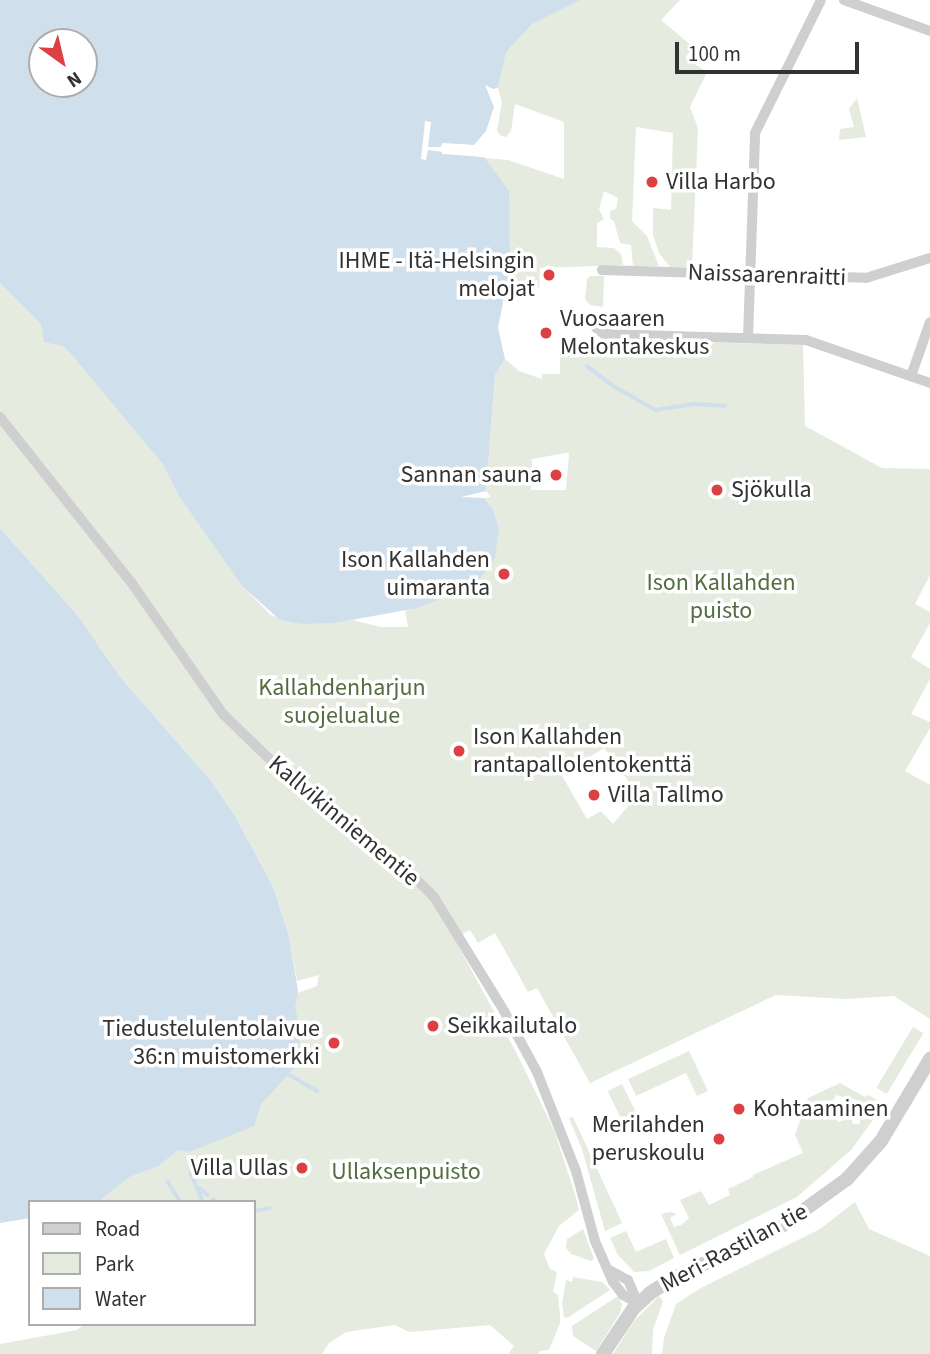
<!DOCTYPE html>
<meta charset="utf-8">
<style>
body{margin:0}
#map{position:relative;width:930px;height:1354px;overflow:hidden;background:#fff;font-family:"Source Sans 3",sans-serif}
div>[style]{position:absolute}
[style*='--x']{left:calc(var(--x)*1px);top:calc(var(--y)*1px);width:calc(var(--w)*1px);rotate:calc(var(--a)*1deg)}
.green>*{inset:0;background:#e5ebdf;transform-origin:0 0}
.water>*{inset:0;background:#d0dfec}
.pier>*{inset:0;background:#fff}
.stream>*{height:3.5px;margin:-1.75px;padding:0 1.75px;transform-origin:1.75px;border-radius:1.75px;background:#d0dfec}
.minor>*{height:10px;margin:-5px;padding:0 5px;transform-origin:5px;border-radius:5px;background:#cfcfcf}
.tertiary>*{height:14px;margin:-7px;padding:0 7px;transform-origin:7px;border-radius:7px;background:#cfcfcf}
.dots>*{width:19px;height:19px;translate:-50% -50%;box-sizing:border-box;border:4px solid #fff;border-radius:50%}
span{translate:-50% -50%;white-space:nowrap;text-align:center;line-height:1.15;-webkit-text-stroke:7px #fff;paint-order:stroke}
.poi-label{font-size:24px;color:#323232}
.left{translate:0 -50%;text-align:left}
.right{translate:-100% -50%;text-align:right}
.street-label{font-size:24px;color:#323232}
.park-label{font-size:24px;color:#536d41}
.legend{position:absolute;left:28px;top:1200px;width:228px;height:126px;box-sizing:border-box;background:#fff;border:2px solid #adadad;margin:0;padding:9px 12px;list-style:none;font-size:21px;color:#323232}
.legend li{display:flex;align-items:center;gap:14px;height:35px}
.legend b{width:35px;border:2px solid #adadad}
.north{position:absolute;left:28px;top:28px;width:70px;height:70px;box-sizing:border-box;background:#fff;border:2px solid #adadad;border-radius:50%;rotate:146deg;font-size:19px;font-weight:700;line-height:28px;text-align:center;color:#323232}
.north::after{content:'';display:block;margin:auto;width:24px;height:32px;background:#dd4043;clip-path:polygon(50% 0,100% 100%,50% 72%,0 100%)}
.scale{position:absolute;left:675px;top:42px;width:184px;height:32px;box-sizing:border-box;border:4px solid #323232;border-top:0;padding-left:9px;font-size:21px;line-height:24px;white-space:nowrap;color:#323232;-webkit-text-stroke:5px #fff;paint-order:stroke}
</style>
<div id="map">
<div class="green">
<div style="clip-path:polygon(471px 0,680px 0,661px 20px,693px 47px,685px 58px,707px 72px,690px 107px,698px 128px,692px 267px,670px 267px,659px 253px,653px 235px,653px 208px,671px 210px,673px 133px,636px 127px,632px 221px,647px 236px,659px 266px,633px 266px,631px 245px,620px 243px,614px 221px,610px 219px,610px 211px,616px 209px,618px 198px,604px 191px,599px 209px,604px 219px,597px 223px,597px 247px,614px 248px,621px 254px,623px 265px,540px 268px,539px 288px,530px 291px,520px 290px,505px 281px,441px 154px,508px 160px,564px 179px,564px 122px,515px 104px,511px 131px,506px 137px,500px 135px,497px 130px,502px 102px,498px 88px,493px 89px,485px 84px)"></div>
<div style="clip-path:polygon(857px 98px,866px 137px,839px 140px,840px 129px,854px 127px,849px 109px)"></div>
<div style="clip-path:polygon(590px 276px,604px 276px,603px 307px,590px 305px,585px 299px,587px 279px)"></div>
<div style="clip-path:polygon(evenodd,0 283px,71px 354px,118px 408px,162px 463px,243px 587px,272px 616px,335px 623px,352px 620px,381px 627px,408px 627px,405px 611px,468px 588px,499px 528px,493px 509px,484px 498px,491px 497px,486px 491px,495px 375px,505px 359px,519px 371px,542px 379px,542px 374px,560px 374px,560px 352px,577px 353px,582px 350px,660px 351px,661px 341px,803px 345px,805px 426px,882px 468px,930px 469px,930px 575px,915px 604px,930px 612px,930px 623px,911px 657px,930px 669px,930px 679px,911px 714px,930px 722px,930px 728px,905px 771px,930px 785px,930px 1019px,894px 996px,846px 999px,776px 995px,590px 1083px,537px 988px,528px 992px,495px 933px,478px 943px,470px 930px,454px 938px,517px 1054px,554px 1130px,575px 1194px,579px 1210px,559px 1226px,544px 1254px,550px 1269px,557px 1272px,553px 1292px,558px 1295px,560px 1315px,560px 1323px,549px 1350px,539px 1351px,539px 1354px,508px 1354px,514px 1346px,490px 1325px,409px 1332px,395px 1325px,346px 1332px,329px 1343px,322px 1354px,0 1354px,0 1344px,77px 1330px,85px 1324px,254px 1324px,254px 1202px,98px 1202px,106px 1189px,178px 1150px,291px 1072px,290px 996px,317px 986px,319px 975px,297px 981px,289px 936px,273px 887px,235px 816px,211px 781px,120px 677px,79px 617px,0 528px,0 283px,565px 453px,569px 453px,566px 490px,531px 490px,532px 459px,565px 453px,0 283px,604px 748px,638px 794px,613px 824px,601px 811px,587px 819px,561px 774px,604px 748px)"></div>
<div style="left:913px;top:1027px;width:12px;height:71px;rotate:31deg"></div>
<div style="clip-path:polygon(689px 1051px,708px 1091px,697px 1096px,686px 1073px,636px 1096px,628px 1079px)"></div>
<div style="clip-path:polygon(evenodd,840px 1083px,865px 1097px,869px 1095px,884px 1105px,851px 1150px,797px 1197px,680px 1255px,661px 1214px,670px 1212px,677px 1214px,670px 1218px,674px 1227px,681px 1225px,689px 1218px,680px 1200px,701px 1191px,709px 1205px,730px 1195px,728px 1189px,753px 1177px,753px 1175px,803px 1153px,795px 1135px,808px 1098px,840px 1083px,836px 1095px,857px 1100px,860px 1124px,853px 1124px,851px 1118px,838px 1122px,829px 1107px,836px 1095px)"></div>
<div style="left:622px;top:1084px;width:34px;height:16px;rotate:64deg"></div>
<div style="clip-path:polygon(573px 1117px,622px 1223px,605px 1231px,582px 1149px,569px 1118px)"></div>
<div style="clip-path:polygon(855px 1202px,869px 1229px,930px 1256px,930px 1354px,662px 1354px,664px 1338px,676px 1304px,699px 1289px,820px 1229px)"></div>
<div style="clip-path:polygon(583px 1229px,594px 1259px,591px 1261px,571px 1254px,566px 1248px,567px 1239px)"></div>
<div style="clip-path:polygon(626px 1231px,636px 1252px,666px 1239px,674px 1258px,649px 1271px,634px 1272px,618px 1255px,610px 1238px)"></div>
<div style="clip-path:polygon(573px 1277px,602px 1282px,610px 1290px,567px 1318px,564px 1317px,562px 1303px,566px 1280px,572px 1282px)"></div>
<div style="clip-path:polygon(618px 1296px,622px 1304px,620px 1313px,596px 1351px,573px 1336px,572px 1326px)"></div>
<div style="clip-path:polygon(659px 1296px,663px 1301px,653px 1330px,652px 1354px,613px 1354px,634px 1321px)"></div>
</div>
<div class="water">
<div style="clip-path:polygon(evenodd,0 0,580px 0,532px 24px,506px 52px,498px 87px,493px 89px,485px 85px,494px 107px,486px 131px,474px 145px,442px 144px,442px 154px,484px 157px,509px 191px,510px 266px,498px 328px,505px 359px,495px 375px,486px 491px,461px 497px,484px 498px,493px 509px,499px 528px,495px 558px,480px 578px,468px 588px,417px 608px,335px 623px,302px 624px,280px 620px,243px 587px,181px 499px,162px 463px,71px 354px,63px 346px,44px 342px,41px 324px,0 283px,0 0,42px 42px,84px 42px,84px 84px,42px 84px,42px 42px)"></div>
<div style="clip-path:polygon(0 528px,79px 617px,120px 677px,211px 781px,235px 816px,273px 887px,289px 936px,298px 991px,295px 1007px,299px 1025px,299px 1057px,291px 1072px,261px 1104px,254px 1126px,189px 1152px,178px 1150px,158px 1166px,129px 1177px,98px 1202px,30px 1202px,30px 1218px,0 1223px)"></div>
</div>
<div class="pier">
<div style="clip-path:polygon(425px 121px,431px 122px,428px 147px,441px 147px,442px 143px,474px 145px,478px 146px,445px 147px,445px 150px,485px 154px,489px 158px,428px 150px,426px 160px,421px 159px)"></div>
</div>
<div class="stream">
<div style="--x:587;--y:366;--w:35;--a:37"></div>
<div style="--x:615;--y:387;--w:47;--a:29.3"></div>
<div style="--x:656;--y:410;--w:36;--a:-9"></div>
<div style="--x:692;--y:404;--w:33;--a:3"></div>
<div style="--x:288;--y:1074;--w:34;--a:30"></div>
<div style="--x:191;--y:1173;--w:28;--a:67"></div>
<div style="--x:168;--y:1182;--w:24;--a:57"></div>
<div style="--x:199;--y:1188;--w:11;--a:38"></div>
<div style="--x:213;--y:1199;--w:5;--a:37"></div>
<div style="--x:254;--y:1211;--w:16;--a:-11"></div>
</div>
<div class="minor">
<div style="--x:844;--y:0;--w:91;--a:19.8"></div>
<div style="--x:602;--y:270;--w:264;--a:1.7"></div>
<div style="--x:866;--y:278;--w:67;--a:-17.4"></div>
<div style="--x:596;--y:328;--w:10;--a:37"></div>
<div style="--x:604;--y:334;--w:202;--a:1.7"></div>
<div style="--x:806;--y:340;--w:131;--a:19.1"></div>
<div style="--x:748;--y:338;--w:205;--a:-88"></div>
<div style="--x:755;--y:133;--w:148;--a:-63.6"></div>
<div style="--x:911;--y:376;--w:57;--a:-70.6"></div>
<div style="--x:0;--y:417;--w:214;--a:51.6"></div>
<div style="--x:133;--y:585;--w:157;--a:55.1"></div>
<div style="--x:223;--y:714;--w:86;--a:44.1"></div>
<div style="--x:285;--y:774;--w:161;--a:38.4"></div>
<div style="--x:411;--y:874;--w:33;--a:45"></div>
<div style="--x:434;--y:897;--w:134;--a:58.4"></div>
<div style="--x:504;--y:1011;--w:69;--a:61.6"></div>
<div style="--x:537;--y:1072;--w:106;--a:68.5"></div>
<div style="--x:576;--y:1171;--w:73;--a:74.8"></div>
<div style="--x:595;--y:1241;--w:45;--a:66.3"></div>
<div style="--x:613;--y:1282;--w:16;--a:52"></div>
<div style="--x:623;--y:1295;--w:17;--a:28"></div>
<div style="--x:609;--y:1270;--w:21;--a:28"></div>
<div style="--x:628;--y:1280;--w:25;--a:67"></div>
</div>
<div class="tertiary">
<div style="--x:603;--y:1354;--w:54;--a:-56.3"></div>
<div style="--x:633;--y:1309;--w:23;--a:-43"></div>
<div style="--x:650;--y:1293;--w:28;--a:-32"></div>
<div style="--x:674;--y:1278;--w:116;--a:-25.5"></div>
<div style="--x:779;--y:1228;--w:84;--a:-35.8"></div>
<div style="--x:847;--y:1179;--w:51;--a:-48.2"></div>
<div style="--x:881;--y:1141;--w:96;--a:-59.1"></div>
</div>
<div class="dots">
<div style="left:652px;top:182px;background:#dd4043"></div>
<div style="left:549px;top:275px;background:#dd4043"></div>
<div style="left:546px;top:333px;background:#dd4043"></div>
<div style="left:556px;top:475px;background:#dd4043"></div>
<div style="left:717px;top:490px;background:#dd4043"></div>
<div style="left:504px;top:574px;background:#dd4043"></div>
<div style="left:459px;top:751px;background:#dd4043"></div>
<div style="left:594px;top:795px;background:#dd4043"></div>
<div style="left:433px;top:1026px;background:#dd4043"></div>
<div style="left:334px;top:1043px;background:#dd4043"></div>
<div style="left:739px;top:1109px;background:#dd4043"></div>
<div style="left:719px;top:1139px;background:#dd4043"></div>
<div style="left:302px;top:1168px;background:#dd4043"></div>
</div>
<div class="poi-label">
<span class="left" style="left:666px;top:182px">Villa Harbo</span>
<span class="right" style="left:535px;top:275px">IHME - Itä-Helsingin<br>melojat</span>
<span class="left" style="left:560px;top:333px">Vuosaaren<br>Melontakeskus</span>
<span class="right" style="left:542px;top:475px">Sannan sauna</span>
<span class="left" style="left:731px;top:490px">Sjökulla</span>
<span class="right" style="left:490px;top:574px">Ison Kallahden<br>uimaranta</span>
<span class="left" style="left:473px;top:751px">Ison Kallahden<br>rantapallolentokenttä</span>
<span class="left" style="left:608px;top:795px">Villa Tallmo</span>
<span class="left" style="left:447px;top:1026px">Seikkailutalo</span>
<span class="right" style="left:320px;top:1043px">Tiedustelulentolaivue<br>36:n muistomerkki</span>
<span class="left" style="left:753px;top:1109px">Kohtaaminen</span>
<span class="right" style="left:705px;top:1139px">Merilahden<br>peruskoulu</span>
<span class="right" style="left:288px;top:1168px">Villa Ullas</span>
</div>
<div class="street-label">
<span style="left:767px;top:275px;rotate:2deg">Naissaarenraitti</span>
<span style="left:344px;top:821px;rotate:40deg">Kallvikinniementie</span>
<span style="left:734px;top:1248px;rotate:-28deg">Meri-Rastilan tie</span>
</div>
<div class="park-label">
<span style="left:721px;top:597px">Ison Kallahden<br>puisto</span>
<span style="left:342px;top:702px">Kallahdenharjun<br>suojelualue</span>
<span style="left:406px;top:1172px">Ullaksenpuisto</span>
</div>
<ul class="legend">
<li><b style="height:9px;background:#cfcfcf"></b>Road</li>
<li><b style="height:19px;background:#e5ebdf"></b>Park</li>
<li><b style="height:19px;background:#d0dfec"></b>Water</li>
</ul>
<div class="north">N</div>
<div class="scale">100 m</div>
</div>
